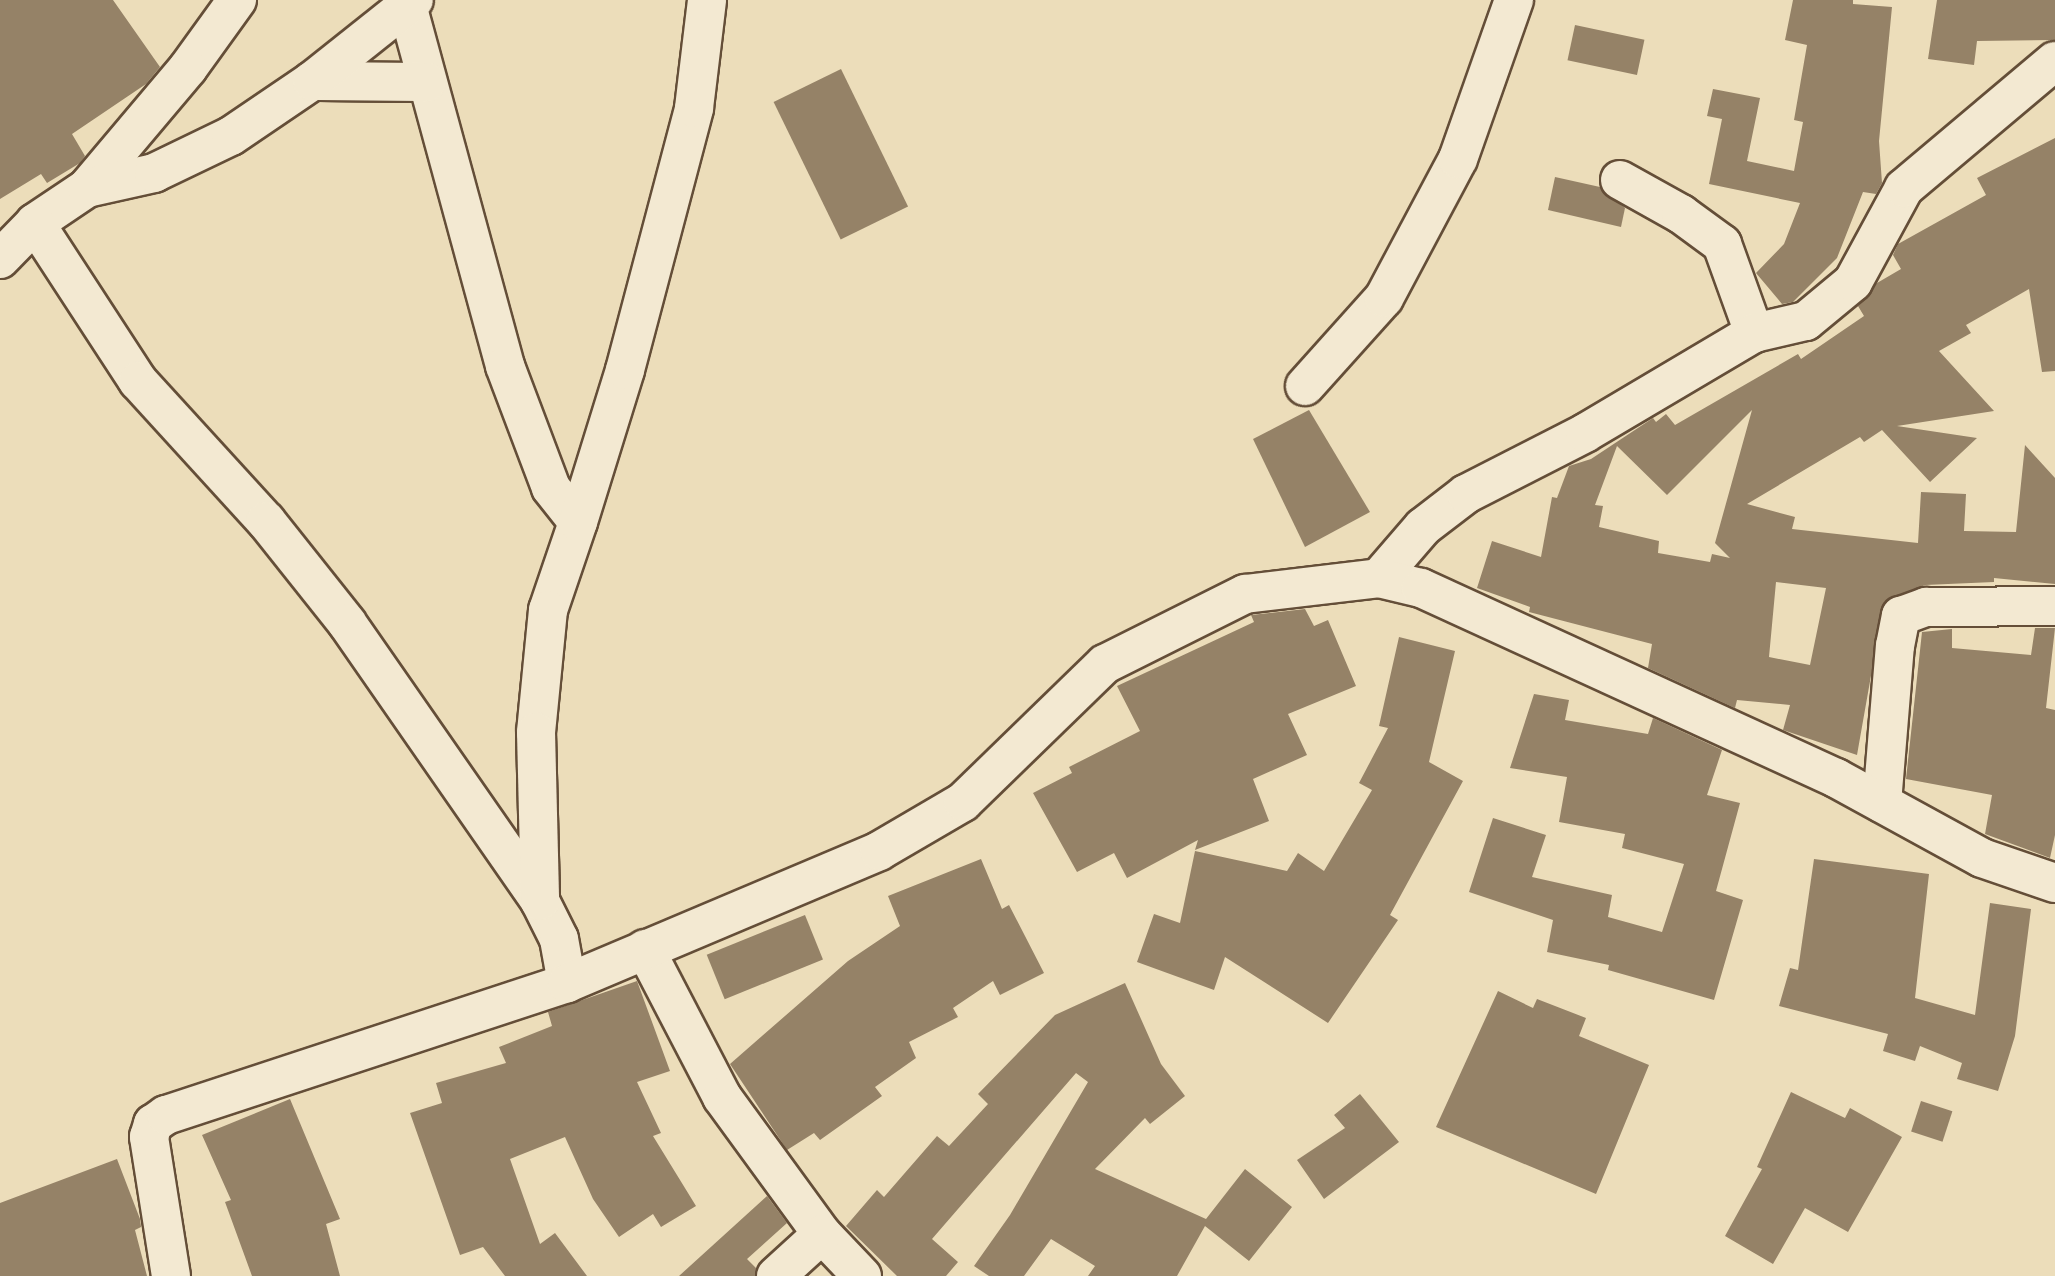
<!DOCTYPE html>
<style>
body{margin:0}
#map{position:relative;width:2055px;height:1276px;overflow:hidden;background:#ecddba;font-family:"IM FELL Double Pica",serif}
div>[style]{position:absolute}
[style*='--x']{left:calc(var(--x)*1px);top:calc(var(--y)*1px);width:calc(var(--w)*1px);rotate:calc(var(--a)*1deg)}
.building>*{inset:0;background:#958267;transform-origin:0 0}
.roads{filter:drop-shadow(2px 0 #644e38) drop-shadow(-2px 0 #644e38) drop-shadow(0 2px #644e38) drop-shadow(0 -2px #644e38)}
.minor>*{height:38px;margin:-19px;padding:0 19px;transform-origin:19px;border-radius:19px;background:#f3e9d2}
span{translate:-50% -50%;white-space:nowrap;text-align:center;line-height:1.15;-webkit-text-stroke:6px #f3e9d2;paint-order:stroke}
</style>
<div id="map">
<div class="building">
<div style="clip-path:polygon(0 0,113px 0,160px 67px,146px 84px,72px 134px,85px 156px,80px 163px,47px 183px,41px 174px,0 199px)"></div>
<div style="clip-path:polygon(1793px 0,1853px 0,1853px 4px,1892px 7px,1879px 141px,1882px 183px,1876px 194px,1863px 192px,1837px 258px,1793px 302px,1782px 304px,1756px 273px,1784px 244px,1800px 203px,1709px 184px,1722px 119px,1707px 116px,1713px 89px,1760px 98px,1747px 161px,1794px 171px,1803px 122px,1794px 120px,1807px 45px,1785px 40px)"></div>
<div style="clip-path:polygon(1937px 0,2055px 0,2055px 40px,1977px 41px,1974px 65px,1928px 59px)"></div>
<div style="left:1575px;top:25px;width:71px;height:36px;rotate:12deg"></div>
<div style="left:841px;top:69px;width:153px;height:75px;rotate:64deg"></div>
<div style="clip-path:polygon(evenodd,2055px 138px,2055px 371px,2042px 372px,2029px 289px,1966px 325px,1971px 333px,1939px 351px,1994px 411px,1897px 426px,1977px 438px,1930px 482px,1882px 430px,1864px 442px,1860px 437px,1747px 504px,1795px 517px,1792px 529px,1918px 543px,1921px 492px,1966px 494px,1964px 531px,2016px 532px,2025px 445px,2055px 478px,2055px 584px,1994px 578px,1994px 582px,1925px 585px,1884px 602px,1857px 755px,1783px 730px,1790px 705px,1737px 700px,1735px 708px,1648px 668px,1652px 644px,1529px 612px,1530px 607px,1477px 588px,1492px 541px,1541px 557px,1552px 497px,1557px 498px,1569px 466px,1591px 459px,1653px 418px,1656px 422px,1666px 414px,1675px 425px,1798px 354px,1801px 359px,1864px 316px,1858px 306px,1877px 283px,1901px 269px,1893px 255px,1898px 244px,1986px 195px,1977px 178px,2055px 138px,1752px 410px,1715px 543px,1730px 558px,1712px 554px,1710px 562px,1658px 553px,1659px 541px,1599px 527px,1603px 506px,1595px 505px,1617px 446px,1667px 495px,1752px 410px,2055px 138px,1776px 582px,1826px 588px,1810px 665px,1769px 657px,1776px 582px)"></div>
<div style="clip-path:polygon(1555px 177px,1600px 187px,1625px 208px,1621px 227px,1548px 210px)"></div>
<div style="clip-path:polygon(1309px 410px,1370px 512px,1305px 547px,1253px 439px)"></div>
<div style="clip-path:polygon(1305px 609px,1314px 626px,1328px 620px,1356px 686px,1288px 714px,1307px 755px,1253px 779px,1269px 821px,1195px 850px,1198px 840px,1127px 878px,1114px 853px,1077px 872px,1033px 793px,1072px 773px,1069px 767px,1140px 731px,1117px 686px,1254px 622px,1251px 615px)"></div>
<div style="clip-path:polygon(2035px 628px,2055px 628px,2046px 708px,2055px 710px,2055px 835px,2050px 858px,1985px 834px,1992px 795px,1906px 779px,1922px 632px,1952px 629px,1952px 648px,2031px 655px)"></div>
<div style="clip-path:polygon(1399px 637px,1455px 651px,1429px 762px,1463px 781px,1390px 915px,1398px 920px,1328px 1023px,1225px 957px,1214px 990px,1137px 962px,1154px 914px,1180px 923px,1195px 851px,1287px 871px,1298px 853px,1324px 871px,1372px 790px,1359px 783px,1388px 728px,1379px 726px)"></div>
<div style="clip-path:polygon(1534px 694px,1569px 700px,1565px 720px,1648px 734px,1653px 718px,1722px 750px,1707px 795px,1740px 803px,1716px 891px,1743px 900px,1714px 1000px,1608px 970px,1609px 965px,1547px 952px,1553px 920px,1469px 892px,1493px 818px,1546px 835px,1532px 877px,1612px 895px,1608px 917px,1662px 932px,1684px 864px,1622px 848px,1625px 834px,1559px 822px,1567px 777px,1510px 768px)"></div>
<div style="clip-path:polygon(981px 859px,1002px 909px,1009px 905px,1044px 973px,1000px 995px,993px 981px,953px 1008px,958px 1017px,909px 1042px,916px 1058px,875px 1087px,882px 1096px,820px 1140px,814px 1133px,787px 1150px,730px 1064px,848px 961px,900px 926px,888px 896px)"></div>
<div style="clip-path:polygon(1814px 859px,1929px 874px,1915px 998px,1975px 1015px,1990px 903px,2031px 909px,2015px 1036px,1998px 1091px,1957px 1079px,1962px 1063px,1920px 1046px,1915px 1061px,1883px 1051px,1888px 1034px,1779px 1006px,1790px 968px,1798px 970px)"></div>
<div style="left:805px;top:915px;width:48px;height:106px;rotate:68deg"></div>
<div style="clip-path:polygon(637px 981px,670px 1071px,637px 1082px,661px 1133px,653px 1136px,696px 1206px,661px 1227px,653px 1214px,619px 1237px,593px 1199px,565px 1137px,510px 1159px,540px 1244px,555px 1233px,587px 1276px,505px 1276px,483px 1247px,460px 1255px,410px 1113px,442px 1103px,436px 1083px,506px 1063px,499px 1047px,552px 1026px,548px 1012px)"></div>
<div style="clip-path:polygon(1125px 983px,1161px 1064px,1185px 1096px,1150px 1124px,1145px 1118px,1095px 1169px,1206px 1219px,1245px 1169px,1292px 1207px,1249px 1261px,1205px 1226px,1177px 1276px,1088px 1276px,1095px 1266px,1051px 1239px,1024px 1276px,989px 1276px,974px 1266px,1010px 1215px,1088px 1082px,1076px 1073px,932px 1239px,958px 1262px,946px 1276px,897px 1276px,846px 1226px,877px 1190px,884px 1197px,937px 1136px,949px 1146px,988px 1104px,978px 1094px,1055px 1015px)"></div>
<div style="clip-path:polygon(1498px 991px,1533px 1008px,1537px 999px,1586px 1018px,1579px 1036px,1649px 1065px,1596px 1194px,1436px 1127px)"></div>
<div style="clip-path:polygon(1791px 1092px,1845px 1118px,1850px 1108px,1902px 1137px,1848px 1232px,1805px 1208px,1773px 1264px,1725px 1236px,1762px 1169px,1757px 1167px)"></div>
<div style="clip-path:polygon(1360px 1094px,1399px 1142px,1324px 1199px,1297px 1160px,1345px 1128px,1334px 1115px)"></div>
<div style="clip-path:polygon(290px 1099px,340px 1219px,326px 1224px,340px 1276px,252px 1276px,225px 1202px,231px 1200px,202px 1135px)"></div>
<div style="left:1921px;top:1101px;width:33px;height:32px;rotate:18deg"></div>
<div style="clip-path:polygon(117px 1159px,140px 1219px,141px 1227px,135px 1230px,147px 1276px,0 1276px,0 1203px)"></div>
<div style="clip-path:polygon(767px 1196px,787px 1223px,747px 1259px,756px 1268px,755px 1276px,679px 1276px)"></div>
</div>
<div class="roads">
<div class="minor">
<div style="--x:237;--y:0;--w:84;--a:125.8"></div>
<div style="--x:188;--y:68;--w:157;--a:130.1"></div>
<div style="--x:87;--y:188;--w:63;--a:146.1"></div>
<div style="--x:35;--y:223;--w:189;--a:56.9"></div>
<div style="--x:138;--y:381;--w:190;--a:47.6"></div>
<div style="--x:266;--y:521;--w:130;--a:51.5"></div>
<div style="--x:347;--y:623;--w:338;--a:55.2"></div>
<div style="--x:540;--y:901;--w:42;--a:63.4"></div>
<div style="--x:559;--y:939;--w:45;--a:79.7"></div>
<div style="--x:407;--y:5;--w:374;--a:74.8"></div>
<div style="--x:505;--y:366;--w:130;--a:69.3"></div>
<div style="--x:551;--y:488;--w:43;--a:51.5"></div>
<div style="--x:578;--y:522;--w:93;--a:108.8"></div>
<div style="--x:548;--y:610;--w:123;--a:95.6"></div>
<div style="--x:536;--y:732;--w:169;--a:88.6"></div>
<div style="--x:312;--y:81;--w:115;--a:0.5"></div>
<div style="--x:1620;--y:180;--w:70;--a:29.1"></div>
<div style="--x:1681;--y:214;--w:51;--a:36.2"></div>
<div style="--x:1722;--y:244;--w:95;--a:70.2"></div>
<div style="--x:87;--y:188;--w:69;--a:-12.6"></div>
<div style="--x:154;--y:173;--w:85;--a:-25.7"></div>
<div style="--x:231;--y:136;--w:98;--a:-34.2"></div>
<div style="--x:312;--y:81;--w:130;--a:-38.5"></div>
<div style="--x:0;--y:259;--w:50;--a:-45.8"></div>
<div style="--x:1305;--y:386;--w:118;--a:-48.1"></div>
<div style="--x:1384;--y:298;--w:157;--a:-62"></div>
<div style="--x:1458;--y:159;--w:169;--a:-70.6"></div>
<div style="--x:578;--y:522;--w:159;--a:-72.8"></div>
<div style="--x:625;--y:370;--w:271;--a:-75.2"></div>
<div style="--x:694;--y:108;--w:109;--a:-83.1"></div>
<div style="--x:1379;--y:578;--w:67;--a:-49.2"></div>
<div style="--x:1423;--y:527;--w:54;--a:-37.5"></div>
<div style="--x:1466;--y:494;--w:134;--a:-27.1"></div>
<div style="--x:1585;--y:433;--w:196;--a:-30.6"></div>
<div style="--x:1754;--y:333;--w:53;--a:-13"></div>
<div style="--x:1806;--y:321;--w:61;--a:-39.7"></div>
<div style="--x:1853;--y:282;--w:107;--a:-61.5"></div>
<div style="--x:1904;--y:188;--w:197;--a:-40.1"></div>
<div style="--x:1882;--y:803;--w:158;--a:-85.3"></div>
<div style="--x:1895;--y:646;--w:31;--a:-79"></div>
<div style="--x:1901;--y:616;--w:27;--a:-20"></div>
<div style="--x:1926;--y:607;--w:129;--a:-0.4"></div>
<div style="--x:645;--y:949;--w:167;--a:62.5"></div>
<div style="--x:722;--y:1097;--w:170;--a:53.9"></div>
<div style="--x:822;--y:1234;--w:58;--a:46.4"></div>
<div style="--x:171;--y:1276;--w:141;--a:-99"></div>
<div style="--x:149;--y:1137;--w:14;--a:-73"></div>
<div style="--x:153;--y:1124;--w:16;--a:-35"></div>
<div style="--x:166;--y:1115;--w:422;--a:-18.2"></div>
<div style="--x:567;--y:983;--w:339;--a:-22.9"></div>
<div style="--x:879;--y:851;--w:97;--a:-30.3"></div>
<div style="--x:963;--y:802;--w:198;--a:-44.2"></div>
<div style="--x:1105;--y:664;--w:157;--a:-26.6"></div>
<div style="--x:1245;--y:594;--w:135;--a:-6.8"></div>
<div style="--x:1379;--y:578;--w:43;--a:13.4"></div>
<div style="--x:1421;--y:588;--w:456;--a:24.6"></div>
<div style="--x:1836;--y:778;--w:166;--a:28.7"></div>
<div style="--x:1982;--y:858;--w:77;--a:18.9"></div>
<div style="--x:776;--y:1276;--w:62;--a:-42.4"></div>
</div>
</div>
</div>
